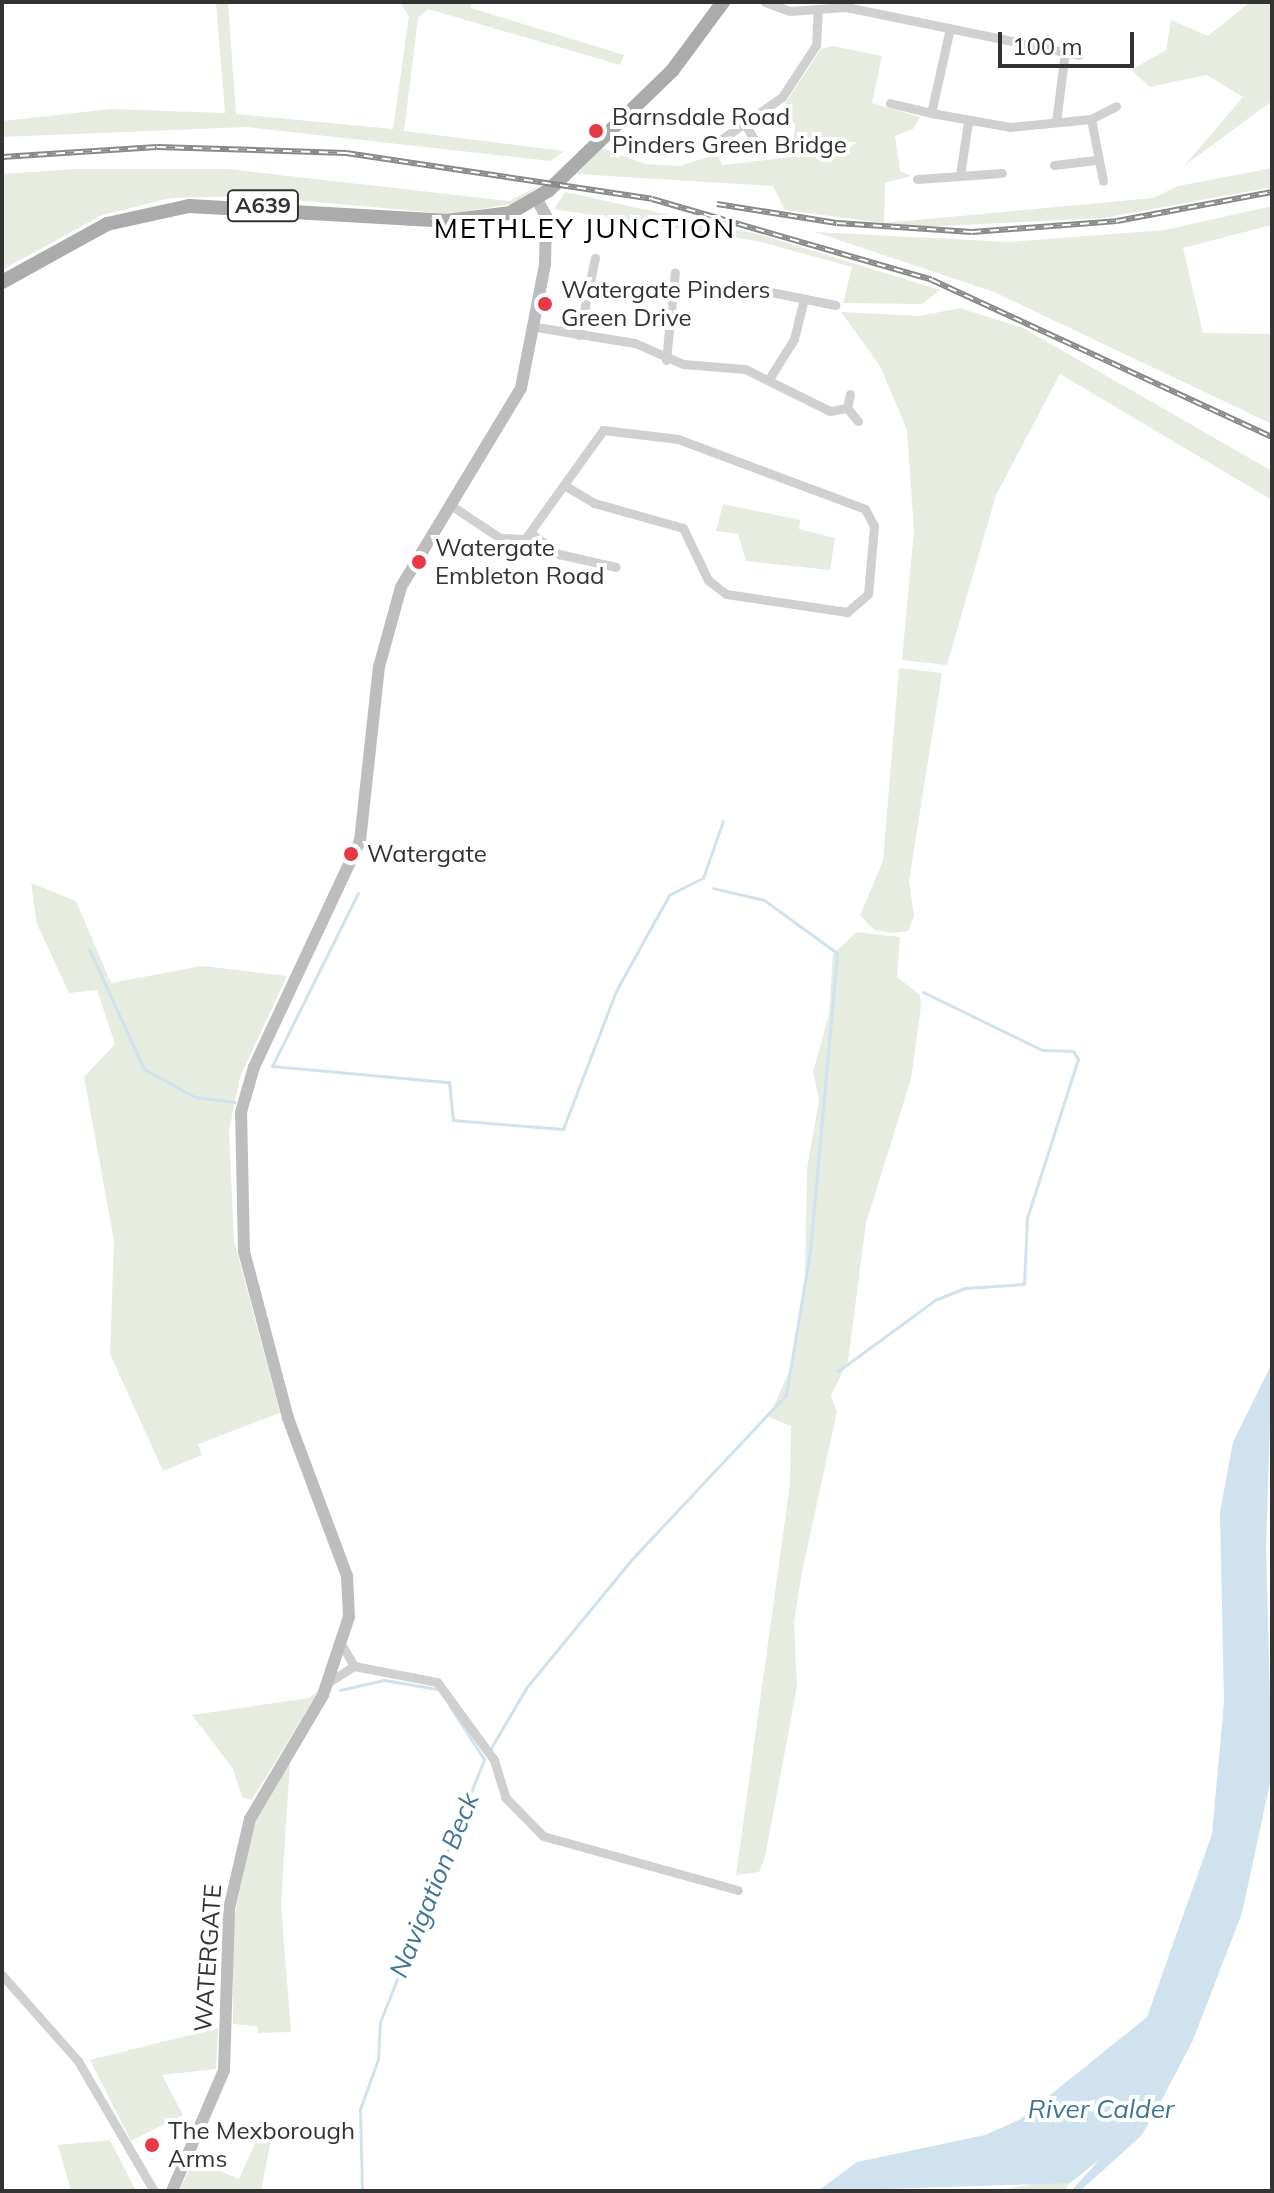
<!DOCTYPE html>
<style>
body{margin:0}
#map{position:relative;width:1274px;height:2193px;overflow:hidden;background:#fff;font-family:Mulish,sans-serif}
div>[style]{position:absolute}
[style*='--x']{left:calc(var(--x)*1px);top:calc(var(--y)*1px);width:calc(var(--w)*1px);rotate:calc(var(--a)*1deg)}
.green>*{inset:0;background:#e6ecdf}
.water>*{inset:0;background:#cfe2ee}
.stream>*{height:3px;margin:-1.5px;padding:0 1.5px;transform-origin:1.5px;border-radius:1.5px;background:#cfe2ee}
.minor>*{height:9px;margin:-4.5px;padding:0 4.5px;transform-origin:4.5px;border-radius:4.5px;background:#d0d0d0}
.secondary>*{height:12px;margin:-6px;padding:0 6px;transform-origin:6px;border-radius:6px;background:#bdbdbd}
.primary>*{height:14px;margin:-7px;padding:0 7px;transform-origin:7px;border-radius:7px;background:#ababab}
.rail>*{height:6px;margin-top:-3px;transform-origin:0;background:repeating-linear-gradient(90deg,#fff 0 9px,#888 0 18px);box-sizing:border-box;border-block:2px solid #888}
.dots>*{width:22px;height:22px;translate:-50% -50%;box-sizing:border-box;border:4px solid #fff;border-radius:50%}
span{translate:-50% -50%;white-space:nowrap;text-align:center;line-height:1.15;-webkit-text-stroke:8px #fff;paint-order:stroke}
.shield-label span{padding:2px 6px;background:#fff;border:2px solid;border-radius:6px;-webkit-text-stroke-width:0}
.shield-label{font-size:22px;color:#333;font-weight:700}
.poi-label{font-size:24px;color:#333}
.left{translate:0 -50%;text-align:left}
.street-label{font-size:24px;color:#333}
.water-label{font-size:26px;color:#3f7597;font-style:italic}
.quarter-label{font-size:28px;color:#000;letter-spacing:2px}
.frame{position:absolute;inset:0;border:4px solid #333;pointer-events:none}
.scale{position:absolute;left:998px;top:32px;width:136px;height:36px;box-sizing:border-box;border:4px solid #333;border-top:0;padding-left:10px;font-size:24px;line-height:28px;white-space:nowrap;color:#333;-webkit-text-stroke:6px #fff;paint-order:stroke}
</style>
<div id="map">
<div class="green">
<div style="clip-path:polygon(216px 2px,228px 2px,236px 114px,393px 129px,409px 16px,400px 2px,472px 2px,471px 8px,624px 55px,620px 65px,428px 9px,418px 18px,404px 131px,564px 151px,551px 161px,246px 127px,2px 137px,2px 121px,111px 109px,225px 113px)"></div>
<div style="clip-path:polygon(1250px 2px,1272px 2px,1272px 101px,1184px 166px,1243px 97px,1207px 75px,1150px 87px,1131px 70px,1166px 50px,1171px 20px,1208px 36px)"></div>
<div style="clip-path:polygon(833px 46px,882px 56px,872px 103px,920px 117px,913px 129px,895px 136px,900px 171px,911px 176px,885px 183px,884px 223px,1153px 198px,1178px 186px,1272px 168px,1272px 187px,1103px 218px,922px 227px,898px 225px,785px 210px,773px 186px,576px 174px,602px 148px,645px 164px,680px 166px,717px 154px,722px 165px,792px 157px,795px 124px,782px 108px,821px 49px)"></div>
<div style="clip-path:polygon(76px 169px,228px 169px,509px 201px,546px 182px,512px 204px,449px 214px,250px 196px,171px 198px,102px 215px,2px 270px,2px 174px)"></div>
<div style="clip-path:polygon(565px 192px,762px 235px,940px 290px,922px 304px,843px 303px,852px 267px,757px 241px,554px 209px)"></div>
<div style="clip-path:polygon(1272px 206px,1272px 225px,1183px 248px,1203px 333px,1272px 334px,1272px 424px,994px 292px,815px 232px,1010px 242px,1165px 230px)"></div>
<div style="clip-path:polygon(960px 308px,1023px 328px,1272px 471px,1272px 500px,1060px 374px,996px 495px,947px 665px,902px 660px,914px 531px,907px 430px,880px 366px,841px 312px,920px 316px)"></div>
<div style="clip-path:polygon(723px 504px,800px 520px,799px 529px,835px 538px,830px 570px,746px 561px,738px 534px,716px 531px)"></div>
<div style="clip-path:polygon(899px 668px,942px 673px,909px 881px,914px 916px,908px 931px,892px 933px,874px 930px,860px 915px,883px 861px)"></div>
<div style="clip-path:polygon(31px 883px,76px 901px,111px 983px,202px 966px,287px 976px,240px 1077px,229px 1131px,234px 1241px,280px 1413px,198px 1444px,202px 1455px,163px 1471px,110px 1354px,114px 1241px,84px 1077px,115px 1044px,97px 990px,69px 993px,37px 924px)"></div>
<div style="clip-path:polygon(857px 932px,900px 937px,897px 977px,920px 995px,921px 1006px,911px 1079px,866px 1223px,848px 1361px,831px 1395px,837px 1412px,802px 1572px,794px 1623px,797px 1687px,765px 1857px,759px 1872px,736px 1875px,790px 1484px,791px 1426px,769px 1417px,790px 1369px,805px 1279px,807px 1169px,819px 1100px,813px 1072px,829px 1014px,833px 954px)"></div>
<div style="clip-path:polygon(319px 1690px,252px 1800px,242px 1797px,233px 1769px,192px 1715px,309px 1698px)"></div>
<div style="clip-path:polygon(290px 1761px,281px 1905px,291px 2032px,258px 2033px,257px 2026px,233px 2024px,233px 1924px,254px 1822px)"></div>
<div style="clip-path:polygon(218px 2028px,216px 2069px,162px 2075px,183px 2115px,131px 2141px,90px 2060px)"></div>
<div style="clip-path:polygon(259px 2134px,272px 2135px,261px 2191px,179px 2191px,194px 2160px,239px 2179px)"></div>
<div style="clip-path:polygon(110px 2140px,136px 2191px,71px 2191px,58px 2145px)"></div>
<div style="clip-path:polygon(1059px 2180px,1070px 2183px,1064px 2191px,992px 2191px)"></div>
</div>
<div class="water">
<div style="clip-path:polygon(1272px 1363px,1266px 1547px,1272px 1774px,1242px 1913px,1193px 2040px,1155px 2113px,1141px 2136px,1080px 2191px,1073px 2189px,1099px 2160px,1070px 2183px,818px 2191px,857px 2162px,985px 2135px,1019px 2120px,1147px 2017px,1212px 1834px,1224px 1702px,1220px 1512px,1233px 1442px)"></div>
</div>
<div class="stream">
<div style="--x:358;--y:893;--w:193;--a:116.4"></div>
<div style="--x:272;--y:1066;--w:178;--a:5.2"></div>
<div style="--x:449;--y:1082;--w:38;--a:84"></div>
<div style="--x:453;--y:1120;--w:110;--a:4.7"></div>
<div style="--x:563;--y:1129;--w:148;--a:-69"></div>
<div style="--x:616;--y:991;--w:110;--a:-61.1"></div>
<div style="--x:669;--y:895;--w:38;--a:-27"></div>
<div style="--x:703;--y:878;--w:60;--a:-70.7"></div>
<div style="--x:89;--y:949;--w:132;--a:65.4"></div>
<div style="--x:144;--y:1069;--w:58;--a:28.8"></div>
<div style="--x:195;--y:1097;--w:40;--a:7.1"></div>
<div style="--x:838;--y:1371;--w:120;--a:-36.2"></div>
<div style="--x:935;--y:1300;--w:32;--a:-22"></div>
<div style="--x:965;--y:1288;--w:59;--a:-3.9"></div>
<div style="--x:1024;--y:1284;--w:66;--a:-87.4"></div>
<div style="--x:1027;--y:1218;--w:167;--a:-72.2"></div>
<div style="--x:1078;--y:1059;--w:9;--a:-122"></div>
<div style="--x:1073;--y:1051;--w:31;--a:-178"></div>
<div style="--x:1042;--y:1050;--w:132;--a:-154"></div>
<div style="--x:340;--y:1690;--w:45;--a:-12.8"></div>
<div style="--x:384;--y:1680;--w:54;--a:9.6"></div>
<div style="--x:491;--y:1748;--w:69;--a:-59.7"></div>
<div style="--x:526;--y:1688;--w:166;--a:-50.6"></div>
<div style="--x:631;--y:1560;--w:226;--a:-46.8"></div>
<div style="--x:786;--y:1395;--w:146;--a:-80.5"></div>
<div style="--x:810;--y:1251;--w:299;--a:-84.8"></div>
<div style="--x:837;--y:953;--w:90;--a:-144"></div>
<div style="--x:764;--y:900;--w:52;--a:-166.8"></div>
<div style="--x:362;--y:2191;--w:82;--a:-91.4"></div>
<div style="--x:360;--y:2109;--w:53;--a:-70.2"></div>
<div style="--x:378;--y:2059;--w:37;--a:-87"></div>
<div style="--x:380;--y:2022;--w:283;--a:-68.4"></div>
<div style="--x:484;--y:1759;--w:64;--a:-122.9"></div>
</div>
<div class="minor">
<div style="--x:765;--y:2;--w:27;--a:20"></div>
<div style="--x:790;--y:11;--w:56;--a:-4.1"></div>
<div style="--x:846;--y:7;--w:238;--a:11.6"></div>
<div style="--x:950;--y:28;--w:87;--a:102.6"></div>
<div style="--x:931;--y:113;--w:80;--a:10"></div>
<div style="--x:1010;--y:127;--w:81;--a:-5.6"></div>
<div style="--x:1091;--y:119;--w:28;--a:-27"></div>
<div style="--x:890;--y:103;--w:42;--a:13.7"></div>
<div style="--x:1091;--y:119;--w:63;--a:79"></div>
<div style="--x:1056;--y:122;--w:71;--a:-82.7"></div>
<div style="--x:746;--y:126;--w:26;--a:59"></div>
<div style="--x:719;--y:141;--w:77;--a:-34.9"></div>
<div style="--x:782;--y:97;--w:62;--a:-56.8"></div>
<div style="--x:816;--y:45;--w:34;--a:-87"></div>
<div style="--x:1054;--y:165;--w:42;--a:-6.8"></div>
<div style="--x:960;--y:175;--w:54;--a:-81.4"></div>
<div style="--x:917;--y:179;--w:85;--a:-4"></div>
<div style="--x:756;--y:289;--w:81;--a:11.4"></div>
<div style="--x:536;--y:327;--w:100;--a:9.2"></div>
<div style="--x:635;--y:343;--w:52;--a:23.6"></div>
<div style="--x:683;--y:364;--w:62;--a:4.6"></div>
<div style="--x:745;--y:369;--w:95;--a:26.3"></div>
<div style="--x:830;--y:411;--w:17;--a:-10"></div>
<div style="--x:579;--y:335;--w:79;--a:-78.3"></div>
<div style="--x:666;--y:360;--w:88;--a:-84.2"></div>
<div style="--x:769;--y:379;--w:47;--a:-58"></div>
<div style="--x:794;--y:339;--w:41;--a:-76"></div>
<div style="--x:850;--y:394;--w:14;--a:102"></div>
<div style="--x:847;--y:408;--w:17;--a:50"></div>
<div style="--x:449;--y:504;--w:61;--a:33.7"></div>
<div style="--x:500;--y:538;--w:25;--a:2"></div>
<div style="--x:525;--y:539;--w:134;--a:-54.4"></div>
<div style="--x:603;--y:430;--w:76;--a:6.8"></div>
<div style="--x:678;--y:439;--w:200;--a:20.5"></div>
<div style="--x:865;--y:509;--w:19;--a:62"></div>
<div style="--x:874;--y:526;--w:68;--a:95"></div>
<div style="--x:868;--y:594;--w:28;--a:139"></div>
<div style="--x:847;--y:612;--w:122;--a:-171.5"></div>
<div style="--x:726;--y:594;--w:23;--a:-142"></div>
<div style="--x:708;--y:580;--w:58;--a:-115.7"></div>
<div style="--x:683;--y:528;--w:92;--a:-164.3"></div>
<div style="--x:594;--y:503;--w:35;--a:-149"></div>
<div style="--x:532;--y:534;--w:34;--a:37"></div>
<div style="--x:559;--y:554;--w:58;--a:12.8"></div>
<div style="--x:343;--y:1647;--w:22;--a:60"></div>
<div style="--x:329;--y:1682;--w:30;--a:-33"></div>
<div style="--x:354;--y:1666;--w:85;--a:10.9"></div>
<div style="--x:437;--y:1682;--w:97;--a:53.8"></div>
<div style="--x:494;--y:1760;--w:39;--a:73"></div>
<div style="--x:505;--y:1797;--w:54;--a:45.7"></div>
<div style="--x:543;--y:1836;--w:202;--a:15.5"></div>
<div style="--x:2;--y:1975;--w:115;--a:48.5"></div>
<div style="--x:78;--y:2061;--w:151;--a:59.7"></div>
</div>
<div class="secondary">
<div style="--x:172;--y:2191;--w:132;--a:-66.7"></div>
<div style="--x:224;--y:2070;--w:161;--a:-88.2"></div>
<div style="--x:229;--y:1909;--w:92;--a:-76.9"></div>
<div style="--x:250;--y:1819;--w:144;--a:-59.5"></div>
<div style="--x:323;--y:1695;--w:82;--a:-71.6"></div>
<div style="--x:349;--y:1617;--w:41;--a:-92.8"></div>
<div style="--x:347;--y:1576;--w:169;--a:-110.5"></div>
<div style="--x:288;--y:1418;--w:172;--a:-104.8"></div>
<div style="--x:244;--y:1252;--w:140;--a:-91.2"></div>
<div style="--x:241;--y:1112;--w:47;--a:-73.9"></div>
<div style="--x:254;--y:1067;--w:250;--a:-64.9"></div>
<div style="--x:360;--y:841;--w:175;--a:-83.8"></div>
<div style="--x:379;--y:667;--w:83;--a:-74.6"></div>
<div style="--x:401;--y:587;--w:232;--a:-58.9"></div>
<div style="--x:521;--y:388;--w:126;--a:-79"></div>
<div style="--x:545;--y:264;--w:48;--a:-88.8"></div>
<div style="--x:546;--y:216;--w:18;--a:-119"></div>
</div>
<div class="primary">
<div style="--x:2;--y:282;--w:120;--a:-28.9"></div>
<div style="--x:107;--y:224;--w:84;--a:-12.4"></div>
<div style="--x:189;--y:206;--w:257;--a:3.3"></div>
<div style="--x:446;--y:221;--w:64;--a:-7.1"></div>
<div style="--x:510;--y:213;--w:45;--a:-30.5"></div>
<div style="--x:549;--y:190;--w:171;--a:-44.1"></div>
<div style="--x:672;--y:71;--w:86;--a:-53.5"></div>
</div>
<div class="rail">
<div style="--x:2;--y:157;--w:155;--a:-3.7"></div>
<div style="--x:157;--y:147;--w:189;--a:1.8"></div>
<div style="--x:346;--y:153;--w:309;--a:8.5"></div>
<div style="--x:652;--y:199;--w:291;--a:16.1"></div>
<div style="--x:932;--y:280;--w:374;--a:24.8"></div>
<div style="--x:717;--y:204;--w:121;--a:9"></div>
<div style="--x:837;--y:223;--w:135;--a:3.8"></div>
<div style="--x:972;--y:232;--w:145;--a:-4.3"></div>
<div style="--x:1117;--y:221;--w:158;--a:-10.6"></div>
</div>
<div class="dots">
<div style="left:596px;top:131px;background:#e63946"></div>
<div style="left:545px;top:304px;background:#e63946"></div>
<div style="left:419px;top:562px;background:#e63946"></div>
<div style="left:351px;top:854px;background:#e63946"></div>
<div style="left:152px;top:2145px;background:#e63946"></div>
</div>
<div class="shield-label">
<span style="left:263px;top:206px">A639</span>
</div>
<div class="poi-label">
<span class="left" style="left:612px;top:131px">Barnsdale Road<br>Pinders Green Bridge</span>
<span class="left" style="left:561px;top:304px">Watergate Pinders<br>Green Drive</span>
<span class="left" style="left:435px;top:562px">Watergate<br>Embleton Road</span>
<span class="left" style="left:367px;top:854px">Watergate</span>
<span class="left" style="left:168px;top:2145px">The Mexborough<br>Arms</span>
</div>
<div class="street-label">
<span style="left:208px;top:1958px;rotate:-86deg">WATERGATE</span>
</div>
<div class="water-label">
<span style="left:434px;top:1885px;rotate:-68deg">Navigation Beck</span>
<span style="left:1101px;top:2109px">River Calder</span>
</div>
<div class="quarter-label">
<span style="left:585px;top:228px">METHLEY JUNCTION</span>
</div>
<div class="frame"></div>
<div class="scale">100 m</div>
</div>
